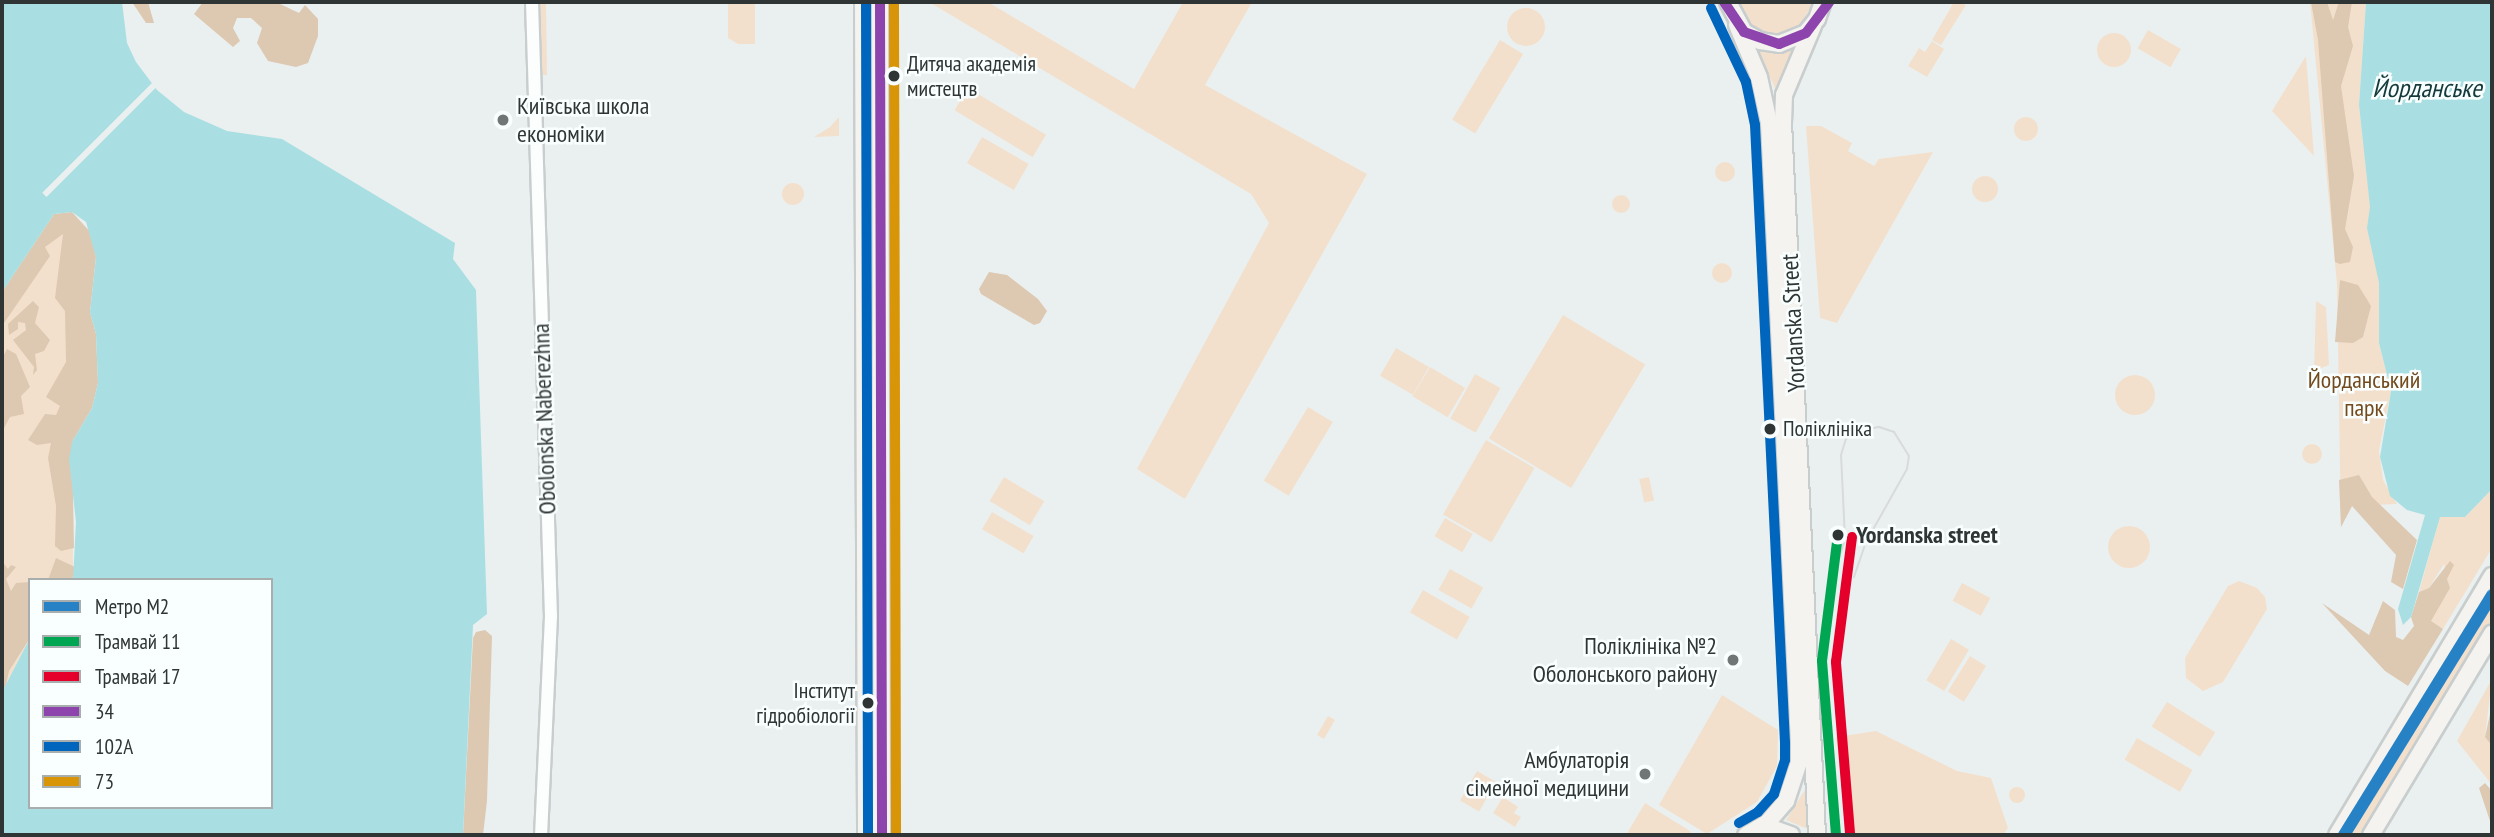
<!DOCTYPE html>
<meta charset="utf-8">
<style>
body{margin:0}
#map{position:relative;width:2494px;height:837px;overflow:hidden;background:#eaf0f0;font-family:"PT Sans Narrow",sans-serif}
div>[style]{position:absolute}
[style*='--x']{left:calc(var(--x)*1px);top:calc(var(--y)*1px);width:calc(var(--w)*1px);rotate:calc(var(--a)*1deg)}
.green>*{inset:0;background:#f3e0cc;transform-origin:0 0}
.round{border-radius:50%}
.forest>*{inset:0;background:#ddc8b2}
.water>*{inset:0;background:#a9dfe2}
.pier>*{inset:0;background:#eaf0f0;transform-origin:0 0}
.roads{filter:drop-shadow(2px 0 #c8cdce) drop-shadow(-2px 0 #c8cdce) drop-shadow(0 2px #c8cdce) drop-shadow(0 -2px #c8cdce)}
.minor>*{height:12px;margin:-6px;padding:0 6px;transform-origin:6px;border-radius:6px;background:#fcfdfd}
.major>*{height:16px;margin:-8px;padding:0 8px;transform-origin:8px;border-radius:8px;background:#f5f3ef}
.tram>*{height:2px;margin:-1px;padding:0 1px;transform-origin:1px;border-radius:1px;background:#d8dadb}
.bus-1>*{height:10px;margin:-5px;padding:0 5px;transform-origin:5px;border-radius:5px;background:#8e44ad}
.bus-2>*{height:10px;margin:-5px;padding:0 5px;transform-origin:5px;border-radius:5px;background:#0065bd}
.bus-3>*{height:10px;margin:-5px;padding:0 5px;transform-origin:5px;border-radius:5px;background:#d99508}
.tram-1>*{height:10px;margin:-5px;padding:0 5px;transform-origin:5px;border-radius:5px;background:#00a651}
.tram-2>*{height:10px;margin:-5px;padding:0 5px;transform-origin:5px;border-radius:5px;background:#e4002b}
.metro-1>*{height:12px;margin:-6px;padding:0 6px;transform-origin:6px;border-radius:6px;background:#2782c5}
.dots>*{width:19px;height:19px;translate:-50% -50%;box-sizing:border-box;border:4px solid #f9ffff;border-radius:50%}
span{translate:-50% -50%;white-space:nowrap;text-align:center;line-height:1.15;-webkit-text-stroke:5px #f9ffff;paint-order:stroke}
.bus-label{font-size:22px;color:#2f3434}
.left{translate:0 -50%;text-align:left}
.right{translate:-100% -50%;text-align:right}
.poi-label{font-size:24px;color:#2f3434}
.street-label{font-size:24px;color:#2f3434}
.park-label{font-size:24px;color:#744a1c}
.stop-label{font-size:24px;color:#2f3434;font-weight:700}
.water-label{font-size:26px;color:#153a3c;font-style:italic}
.frame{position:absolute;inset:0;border:4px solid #2f3434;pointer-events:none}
.legend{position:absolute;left:28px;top:578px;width:245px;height:231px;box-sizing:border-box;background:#f9ffff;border:2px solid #a8aeae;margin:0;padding:9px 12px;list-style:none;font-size:21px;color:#2f3434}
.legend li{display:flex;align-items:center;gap:14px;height:35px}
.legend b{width:35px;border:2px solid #a8aeae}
</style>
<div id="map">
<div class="green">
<div style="clip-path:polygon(538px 2px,546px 2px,547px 75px,541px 75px)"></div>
<div style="clip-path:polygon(728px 2px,755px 2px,755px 44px,738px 44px,728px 38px)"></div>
<div style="clip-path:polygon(929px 2px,988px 2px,1134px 89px,1183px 2px,1252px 2px,1205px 85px,1367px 174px,1185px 499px,1137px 469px,1269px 223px,1251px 194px)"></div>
<div style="clip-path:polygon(1737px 2px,1814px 2px,1798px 28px,1773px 35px,1750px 25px)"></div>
<div style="clip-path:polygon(1954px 2px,1966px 5px,1941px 45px,1932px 40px)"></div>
<div style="clip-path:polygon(2310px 2px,2366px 2px,2359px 105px,2379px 283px,2379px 343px,2391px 391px,2379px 451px,2383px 480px,2397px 504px,2352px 506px,2341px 527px,2337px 284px)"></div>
<div class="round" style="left:1507px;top:8px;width:38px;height:38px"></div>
<div style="left:2148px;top:30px;width:38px;height:21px;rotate:30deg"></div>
<div class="round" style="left:2097px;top:33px;width:34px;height:34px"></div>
<div style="left:1500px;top:40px;width:27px;height:93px;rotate:31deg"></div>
<div style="clip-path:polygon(1932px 41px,1944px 49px,1927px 77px,1908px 66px,1919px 48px,1925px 52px)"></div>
<div style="clip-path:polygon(1756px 47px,1778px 51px,1798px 47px,1779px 97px)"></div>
<div style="clip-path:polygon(2306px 56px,2314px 156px,2272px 111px)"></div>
<div style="left:968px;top:88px;width:91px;height:26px;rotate:31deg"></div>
<div style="clip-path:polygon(839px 117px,839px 136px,814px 137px,830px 127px)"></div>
<div class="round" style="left:2014px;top:117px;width:24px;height:24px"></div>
<div style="clip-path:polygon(1806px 126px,1821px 126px,1852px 143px,1848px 151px,1874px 166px,1879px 159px,1933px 152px,1837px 323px,1820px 318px)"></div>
<div style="left:982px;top:137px;width:54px;height:30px;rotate:30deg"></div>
<div class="round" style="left:1715px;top:162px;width:20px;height:20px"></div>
<div class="round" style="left:1972px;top:176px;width:26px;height:26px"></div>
<div class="round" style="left:782px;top:183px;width:22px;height:22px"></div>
<div class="round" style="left:1612px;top:195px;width:18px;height:18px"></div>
<div style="clip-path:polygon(72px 212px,73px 580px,30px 580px,30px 638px,3px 690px,2px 704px,2px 292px)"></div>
<div class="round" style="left:1712px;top:263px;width:20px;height:20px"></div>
<div style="clip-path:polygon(2316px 301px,2326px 307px,2329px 365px,2314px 371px)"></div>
<div style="left:1563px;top:315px;width:96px;height:144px;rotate:31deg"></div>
<div style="left:1396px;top:348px;width:38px;height:32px;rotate:30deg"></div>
<div style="left:1430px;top:367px;width:41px;height:34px;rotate:31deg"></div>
<div style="left:1475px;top:374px;width:29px;height:51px;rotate:29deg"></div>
<div class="round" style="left:2115px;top:375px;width:40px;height:40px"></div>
<div style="left:1308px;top:407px;width:29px;height:86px;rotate:31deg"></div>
<div style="left:1486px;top:440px;width:56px;height:86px;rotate:30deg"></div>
<div class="round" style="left:2302px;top:444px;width:20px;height:20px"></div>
<div style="left:1004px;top:477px;width:47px;height:28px;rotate:31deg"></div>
<div style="left:1649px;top:477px;width:24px;height:10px;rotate:78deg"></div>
<div style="clip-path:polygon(2492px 489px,2492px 548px,2443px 629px,2430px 621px,2449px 588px,2444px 564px,2429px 588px,2419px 592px,2440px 516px,2465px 517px)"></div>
<div style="left:992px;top:512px;width:48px;height:20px;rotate:30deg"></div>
<div style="left:1445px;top:518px;width:32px;height:21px;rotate:30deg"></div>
<div class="round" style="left:2108px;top:526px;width:42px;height:42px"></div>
<div style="left:1450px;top:569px;width:38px;height:24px;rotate:29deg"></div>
<div style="clip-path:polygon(2239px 581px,2257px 588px,2265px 597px,2267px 609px,2223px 682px,2203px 691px,2186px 678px,2185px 658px,2228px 586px)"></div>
<div style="left:1962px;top:583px;width:32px;height:20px;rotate:28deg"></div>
<div style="left:1423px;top:590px;width:54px;height:26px;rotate:30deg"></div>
<div style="clip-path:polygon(2492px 596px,2492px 622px,2366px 835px,2349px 835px)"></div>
<div style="left:1951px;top:639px;width:21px;height:48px;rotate:31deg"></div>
<div style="left:1970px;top:656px;width:19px;height:42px;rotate:32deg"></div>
<div style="clip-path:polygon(2492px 679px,2485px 737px,2492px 746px,2492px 785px,2457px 741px)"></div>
<div style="clip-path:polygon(1722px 695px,1778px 730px,1777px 766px,1757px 802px,1707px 834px,1659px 805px)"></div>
<div style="left:2167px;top:702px;width:57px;height:29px;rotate:32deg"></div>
<div style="left:1328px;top:716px;width:8px;height:22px;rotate:30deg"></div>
<div style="clip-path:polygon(1876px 731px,1957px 771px,1991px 778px,2008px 828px,2003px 835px,1848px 835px,1836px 737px)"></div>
<div style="left:2137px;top:738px;width:64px;height:25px;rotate:30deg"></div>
<div style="left:1477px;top:771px;width:22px;height:34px;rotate:30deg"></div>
<div style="clip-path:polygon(1808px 785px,1810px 830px,1786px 820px)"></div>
<div class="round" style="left:2009px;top:787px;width:16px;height:16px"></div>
<div style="clip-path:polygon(1503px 797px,1518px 807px,1514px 813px,1521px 817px,1515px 827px,1493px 813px)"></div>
<div style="clip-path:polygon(1645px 803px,1690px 831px,1691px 835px,1626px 835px)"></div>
</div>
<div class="forest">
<div style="clip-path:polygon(132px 2px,148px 2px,154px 23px,146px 23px)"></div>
<div style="clip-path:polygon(203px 2px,276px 2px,299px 13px,305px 5px,318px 19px,318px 36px,308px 63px,296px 67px,268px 61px,257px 43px,262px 28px,251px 18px,237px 18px,233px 28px,240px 41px,233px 47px,194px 14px)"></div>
<div style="clip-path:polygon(2311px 2px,2327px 2px,2333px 20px,2339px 2px,2352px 2px,2348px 27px,2353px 46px,2341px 86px,2354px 176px,2345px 229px,2353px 247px,2350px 262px,2340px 264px,2335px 262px,2318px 40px)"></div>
<div style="clip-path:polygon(72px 212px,93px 235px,96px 257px,90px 312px,96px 334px,98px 383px,92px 408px,72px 442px,74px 548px,61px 551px,55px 546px,56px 506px,48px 458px,51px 443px,37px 445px,28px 440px,45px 414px,56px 415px,60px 406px,46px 397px,66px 362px,65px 311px,55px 298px,63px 234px,45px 247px,50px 256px,2px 326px,2px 292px,54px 214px)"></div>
<div style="clip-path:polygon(989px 272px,1007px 275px,1038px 299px,1047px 311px,1040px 323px,1034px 325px,981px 294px,979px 289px)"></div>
<div style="clip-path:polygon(2340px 280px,2358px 285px,2371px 306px,2363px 337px,2353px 343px,2335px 342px)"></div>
<div style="clip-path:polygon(33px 301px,39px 307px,35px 323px,50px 340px,44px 351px,35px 354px,37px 370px,33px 375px,34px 367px,13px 340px,26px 330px,25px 323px,18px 322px,18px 329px,9px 335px,8px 324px)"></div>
<div style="clip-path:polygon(7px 349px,16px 354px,30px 387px,21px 396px,24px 414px,10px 417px,2px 432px,2px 358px)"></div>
<div style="clip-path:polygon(2359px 475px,2372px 497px,2417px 540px,2403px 589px,2391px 582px,2396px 555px,2352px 506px,2341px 527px,2339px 480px)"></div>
<div style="clip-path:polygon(56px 558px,75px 567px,73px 580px,48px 580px)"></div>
<div style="clip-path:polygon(2px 561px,8px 569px,11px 565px,16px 567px,6px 579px,11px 591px,16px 583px,30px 582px,30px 638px,9px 671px,2px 704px)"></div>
<div style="clip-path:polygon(2450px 561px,2454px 565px,2447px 579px,2450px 588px,2431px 621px,2443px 629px,2408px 686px,2385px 671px,2322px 603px,2369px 635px,2383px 601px,2395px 610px,2396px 637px,2403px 640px,2414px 626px,2411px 617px,2419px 592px,2429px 588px)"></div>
<div style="clip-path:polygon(485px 630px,492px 636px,487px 801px,483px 835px,463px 835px,473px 638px,476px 632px)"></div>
<div style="clip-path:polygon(2492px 705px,2492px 746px,2485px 737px)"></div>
<div style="clip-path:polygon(2485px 783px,2492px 791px,2492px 827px,2479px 788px)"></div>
</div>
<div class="water">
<div style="clip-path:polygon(2px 2px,122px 2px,127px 43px,136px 62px,157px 90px,184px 112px,227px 131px,282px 139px,455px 243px,453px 259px,476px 290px,487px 614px,473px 625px,463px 835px,2px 835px,3px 690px,30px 638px,30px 807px,271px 807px,271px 580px,73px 580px,76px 522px,69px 459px,72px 442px,92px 408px,98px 383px,96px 334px,90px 312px,96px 257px,86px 222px,72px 212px,54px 214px,2px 292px)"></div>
<div style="clip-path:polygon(2366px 2px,2492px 2px,2492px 489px,2465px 517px,2440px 517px,2411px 617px,2403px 625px,2398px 609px,2425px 515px,2407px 510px,2390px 496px,2380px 457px,2391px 391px,2379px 343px,2379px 283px,2367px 228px,2370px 207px,2359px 105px)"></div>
</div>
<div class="pier">
<div style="left:154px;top:81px;width:6px;height:158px;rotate:45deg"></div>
</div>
<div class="roads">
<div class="minor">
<div style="--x:532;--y:2;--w:614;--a:88.23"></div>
<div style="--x:551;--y:616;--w:219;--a:92.6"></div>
</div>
<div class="major">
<div style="--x:863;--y:2;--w:833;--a:89.79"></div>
<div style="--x:880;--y:2;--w:833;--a:89.86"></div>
<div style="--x:1728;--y:2;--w:34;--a:62"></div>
<div style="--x:1744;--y:32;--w:18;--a:29"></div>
<div style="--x:1760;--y:41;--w:19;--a:9"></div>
<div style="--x:1779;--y:44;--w:29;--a:-22"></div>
<div style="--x:1806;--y:33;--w:18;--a:-52"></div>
<div style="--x:1817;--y:19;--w:18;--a:-71"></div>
<div style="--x:1737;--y:25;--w:56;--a:67.1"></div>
<div style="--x:1759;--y:77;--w:47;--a:77.7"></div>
<div style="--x:1769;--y:123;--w:621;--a:87.23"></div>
<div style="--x:1799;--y:743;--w:19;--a:90"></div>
<div style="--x:1799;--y:762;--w:41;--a:108.4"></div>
<div style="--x:1786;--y:801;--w:29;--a:131"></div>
<div style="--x:1767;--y:823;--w:24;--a:150"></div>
<div style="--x:1813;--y:26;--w:75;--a:112.8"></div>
<div style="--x:1784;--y:95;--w:27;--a:92"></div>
<div style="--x:1783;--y:122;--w:714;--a:87.27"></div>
<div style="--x:1756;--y:832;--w:21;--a:-5"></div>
<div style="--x:1777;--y:830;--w:15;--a:20"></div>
<div style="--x:2337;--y:835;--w:302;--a:-59.1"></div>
<div style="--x:2371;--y:835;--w:235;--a:-59"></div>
</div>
</div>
<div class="tram">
<div style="--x:1834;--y:575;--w:38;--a:-73"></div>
<div style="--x:1845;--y:539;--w:84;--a:-92.7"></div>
<div style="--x:1841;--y:455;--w:17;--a:-73"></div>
<div style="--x:1846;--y:439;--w:11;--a:-38"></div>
<div style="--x:1855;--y:432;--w:25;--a:-12"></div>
<div style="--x:1879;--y:427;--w:16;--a:18"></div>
<div style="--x:1894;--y:432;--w:28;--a:58"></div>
<div style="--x:1909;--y:456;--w:13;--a:99"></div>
<div style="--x:1907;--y:469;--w:84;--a:119.3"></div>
<div style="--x:1866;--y:542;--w:37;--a:109"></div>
</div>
<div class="bus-1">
<div style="--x:880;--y:2;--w:833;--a:89.86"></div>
<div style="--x:1724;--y:2;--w:36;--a:56"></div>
<div style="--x:1744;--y:32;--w:37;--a:19"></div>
<div style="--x:1779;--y:44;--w:29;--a:-22"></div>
<div style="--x:1806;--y:33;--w:39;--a:-53"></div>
</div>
<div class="bus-2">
<div style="--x:866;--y:2;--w:833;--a:89.86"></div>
<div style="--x:1711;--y:8;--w:82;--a:64.7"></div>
<div style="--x:1746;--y:82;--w:44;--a:78.2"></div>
<div style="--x:1755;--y:125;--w:619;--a:87.22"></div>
<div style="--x:1785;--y:743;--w:17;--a:90"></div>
<div style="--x:1785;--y:760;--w:36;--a:108"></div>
<div style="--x:1774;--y:794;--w:24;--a:132"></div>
<div style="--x:1758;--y:812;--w:22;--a:150"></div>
</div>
<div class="bus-3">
<div style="--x:894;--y:2;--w:833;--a:89.86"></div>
</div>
<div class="tram-1">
<div style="--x:1836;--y:835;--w:175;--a:-94.6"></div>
<div style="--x:1822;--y:661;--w:127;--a:-82.8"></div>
</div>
<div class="tram-2">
<div style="--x:1850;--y:833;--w:172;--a:-94.7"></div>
<div style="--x:1836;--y:662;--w:126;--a:-82.7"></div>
</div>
<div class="metro-1">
<div style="--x:2344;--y:835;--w:282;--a:-58.3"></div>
</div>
<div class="dots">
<div style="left:894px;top:76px;background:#2f3434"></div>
<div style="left:503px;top:120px;background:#707676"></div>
<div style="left:1770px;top:429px;background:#2f3434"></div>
<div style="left:1838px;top:535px;background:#2f3434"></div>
<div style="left:1733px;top:660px;background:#707676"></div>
<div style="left:868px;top:703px;background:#2f3434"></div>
<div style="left:1645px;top:774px;background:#707676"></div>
</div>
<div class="bus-label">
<span class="left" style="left:907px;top:76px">Дитяча академія<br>мистецтв</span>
<span class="left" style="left:1783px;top:429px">Поліклініка</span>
<span class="right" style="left:855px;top:703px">Інститут<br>гідробіології</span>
</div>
<div class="poi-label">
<span class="left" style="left:517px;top:120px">Київська школа<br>економіки</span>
<span class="right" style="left:1717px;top:660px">Поліклініка №2<br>Оболонського району</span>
<span class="right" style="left:1629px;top:774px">Амбулаторія<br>сімейної медицини</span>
</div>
<div class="street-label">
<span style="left:1793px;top:323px;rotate:-93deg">Yordanska Street</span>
<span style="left:544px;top:419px;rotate:-92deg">Obolonska Naberezhna</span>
</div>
<div class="park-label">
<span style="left:2364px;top:394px">Йорданський<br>парк</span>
</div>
<div class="stop-label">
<span class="left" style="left:1856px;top:535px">Yordanska street</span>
</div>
<div class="water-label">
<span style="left:2427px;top:88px">Йорданське</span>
</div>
<div class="frame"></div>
<ul class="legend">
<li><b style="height:9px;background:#2782c5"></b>Метро M2</li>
<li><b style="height:9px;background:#00a651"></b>Трамвай 11</li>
<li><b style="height:9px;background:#e4002b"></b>Трамвай 17</li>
<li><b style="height:9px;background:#8e44ad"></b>34</li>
<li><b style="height:9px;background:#0065bd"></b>102А</li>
<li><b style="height:9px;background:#d99508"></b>73</li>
</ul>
</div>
